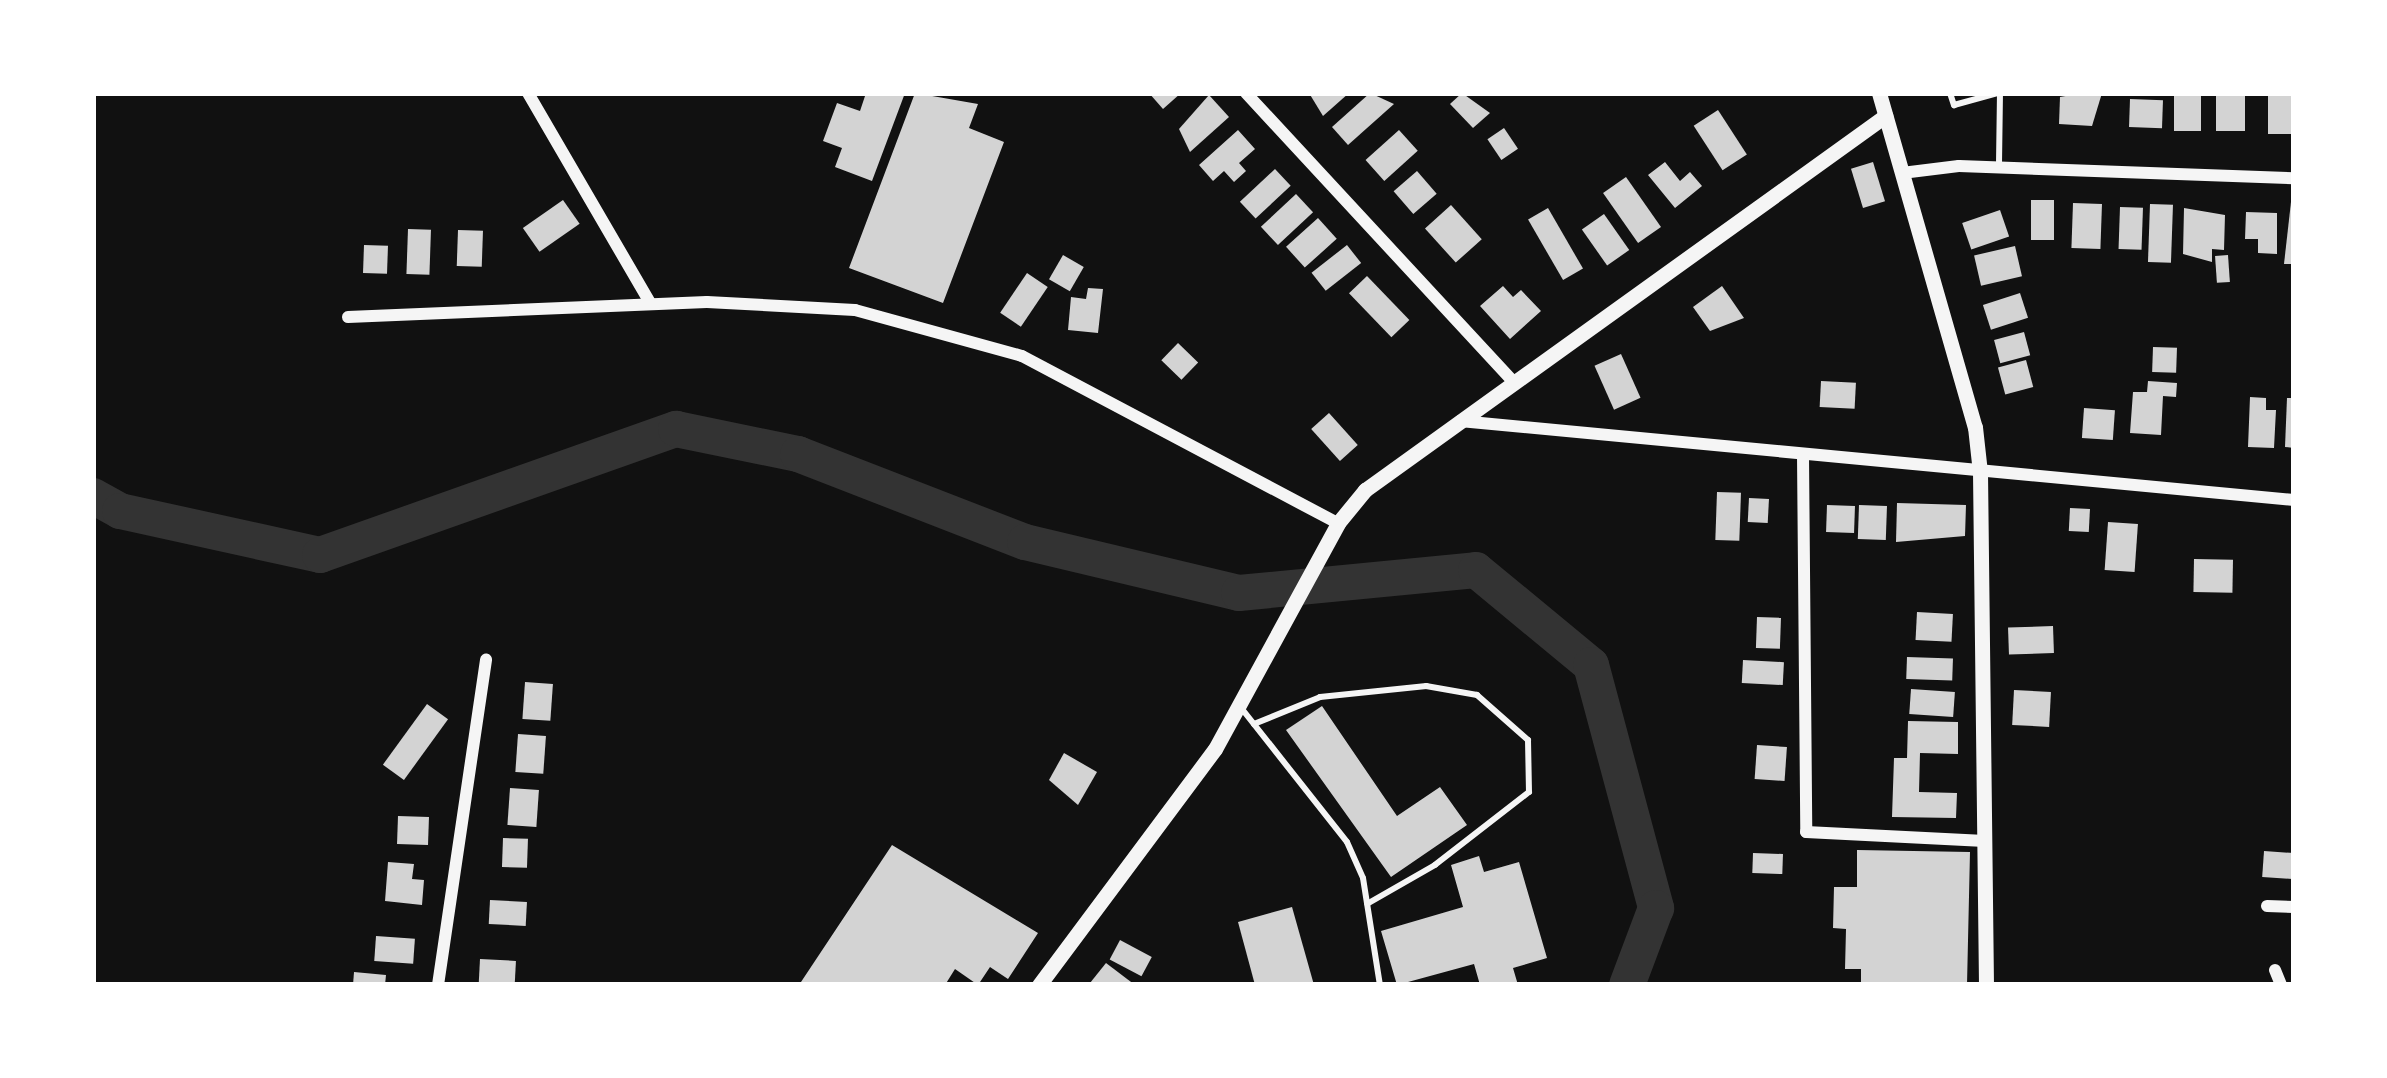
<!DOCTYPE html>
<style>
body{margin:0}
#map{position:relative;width:2387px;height:1078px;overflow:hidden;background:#111;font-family:Raleway,sans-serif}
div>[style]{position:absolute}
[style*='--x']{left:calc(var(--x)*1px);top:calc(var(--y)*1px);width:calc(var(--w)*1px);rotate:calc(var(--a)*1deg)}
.river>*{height:36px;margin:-18px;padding:0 18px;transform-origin:18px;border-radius:18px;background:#333}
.building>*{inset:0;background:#d3d3d3;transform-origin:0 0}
.service>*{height:6px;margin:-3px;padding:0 3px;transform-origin:3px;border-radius:3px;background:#f5f5f5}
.minor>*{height:12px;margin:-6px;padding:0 6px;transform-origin:6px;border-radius:6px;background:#f5f5f5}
.tertiary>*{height:15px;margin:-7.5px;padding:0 7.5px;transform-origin:7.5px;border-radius:7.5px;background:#f5f5f5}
span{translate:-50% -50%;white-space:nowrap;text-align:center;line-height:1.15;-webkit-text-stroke:12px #fff;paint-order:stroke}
.frame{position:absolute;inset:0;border:96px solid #fff;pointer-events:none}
</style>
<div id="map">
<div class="river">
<div style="--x:93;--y:496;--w:31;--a:29"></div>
<div style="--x:120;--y:511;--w:205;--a:12.4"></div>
<div style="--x:320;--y:555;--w:378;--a:-19.5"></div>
<div style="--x:676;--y:429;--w:125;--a:11.6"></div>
<div style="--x:798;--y:454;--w:243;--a:21.2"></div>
<div style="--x:1025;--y:542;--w:220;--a:13.4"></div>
<div style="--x:1239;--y:593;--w:238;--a:-5.5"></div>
<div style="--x:1476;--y:570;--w:149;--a:39.6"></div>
<div style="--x:1591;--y:665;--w:252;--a:75"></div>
<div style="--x:1656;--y:908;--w:82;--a:110.6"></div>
</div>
<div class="building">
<div style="clip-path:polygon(866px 93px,905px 93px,872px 181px,835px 167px,842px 148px,823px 141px,837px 103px,860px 111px)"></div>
<div style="clip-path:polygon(915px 93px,978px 104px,969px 128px,1004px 142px,943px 303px,849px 268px)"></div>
<div style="clip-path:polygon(1149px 93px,1181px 93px,1163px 109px)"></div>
<div style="clip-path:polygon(1309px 93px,1349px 93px,1323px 116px)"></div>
<div style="clip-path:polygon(1370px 93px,1394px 104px,1348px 145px,1332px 127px)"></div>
<div style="clip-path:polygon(1462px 93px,1490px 113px,1473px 128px,1450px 104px)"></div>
<div style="clip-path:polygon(2082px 93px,2102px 93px,2092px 126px,2059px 124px,2060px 97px)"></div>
<div style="left:2174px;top:93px;width:27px;height:38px"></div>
<div style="left:2216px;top:93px;width:29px;height:38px"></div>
<div style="left:2268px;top:93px;width:26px;height:41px"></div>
<div style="clip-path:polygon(1209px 95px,1229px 117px,1190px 152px,1179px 129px)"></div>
<div style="left:2130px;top:99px;width:33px;height:28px;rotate:2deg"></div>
<div style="left:1718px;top:110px;width:53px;height:29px;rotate:57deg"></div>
<div style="left:1504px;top:128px;width:25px;height:20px;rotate:56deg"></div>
<div style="clip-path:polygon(1238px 130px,1255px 149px,1239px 163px,1246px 171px,1234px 182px,1224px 171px,1213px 181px,1199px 165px)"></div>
<div style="left:1399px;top:130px;width:28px;height:45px;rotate:48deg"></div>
<div style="clip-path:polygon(1665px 162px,1680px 181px,1690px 172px,1702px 186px,1675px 208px,1648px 175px)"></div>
<div style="left:1873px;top:162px;width:41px;height:23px;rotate:73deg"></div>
<div style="left:1275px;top:169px;width:23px;height:48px;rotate:47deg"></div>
<div style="left:1417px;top:171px;width:30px;height:31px;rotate:49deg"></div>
<div style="left:1626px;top:177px;width:61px;height:28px;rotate:55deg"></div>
<div style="left:1296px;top:194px;width:25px;height:48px;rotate:47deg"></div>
<div style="left:563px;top:200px;width:29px;height:49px;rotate:55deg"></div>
<div style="left:2031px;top:200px;width:23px;height:40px"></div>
<div style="clip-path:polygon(2291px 202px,2294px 264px,2284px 264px)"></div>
<div style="left:2073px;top:203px;width:29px;height:45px;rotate:2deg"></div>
<div style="left:2150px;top:204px;width:23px;height:58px;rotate:2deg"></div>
<div style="left:1451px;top:205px;width:46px;height:35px;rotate:48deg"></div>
<div style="left:2120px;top:207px;width:23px;height:42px;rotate:2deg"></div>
<div style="left:1548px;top:208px;width:70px;height:23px;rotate:60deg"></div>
<div style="clip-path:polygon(2184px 208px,2225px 215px,2224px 250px,2212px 249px,2212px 262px,2183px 254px)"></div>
<div style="left:2000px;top:210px;width:28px;height:40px;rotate:71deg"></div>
<div style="clip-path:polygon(2246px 212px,2277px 213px,2277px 254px,2258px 253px,2258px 239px,2245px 239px)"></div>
<div style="left:1604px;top:214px;width:44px;height:27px;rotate:55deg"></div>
<div style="left:1318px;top:218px;width:28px;height:43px;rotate:48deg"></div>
<div style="left:408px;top:229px;width:23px;height:45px;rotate:2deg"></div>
<div style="left:458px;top:230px;width:25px;height:36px;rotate:2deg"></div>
<div style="left:364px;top:245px;width:24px;height:28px;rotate:2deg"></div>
<div style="left:1347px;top:245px;width:23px;height:45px;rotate:52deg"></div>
<div style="left:2015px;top:246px;width:31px;height:42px;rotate:77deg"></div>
<div style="left:1063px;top:255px;width:24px;height:28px;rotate:30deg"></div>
<div style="left:2228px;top:255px;width:27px;height:13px;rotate:86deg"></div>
<div style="left:1027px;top:273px;width:25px;height:48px;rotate:34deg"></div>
<div style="left:1367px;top:276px;width:61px;height:25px;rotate:46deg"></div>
<div style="clip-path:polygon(1503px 286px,1513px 297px,1521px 290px,1541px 311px,1510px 339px,1480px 306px)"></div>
<div style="clip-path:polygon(1722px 286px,1744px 318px,1710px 331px,1693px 307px)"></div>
<div style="clip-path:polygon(1088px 288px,1103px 289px,1098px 333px,1068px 330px,1071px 297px,1086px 299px)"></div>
<div style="left:2020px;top:293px;width:26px;height:39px;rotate:72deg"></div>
<div style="left:2024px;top:332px;width:24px;height:31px;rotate:75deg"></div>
<div style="left:1178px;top:343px;width:28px;height:24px;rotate:44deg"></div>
<div style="left:2153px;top:347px;width:24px;height:25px;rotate:2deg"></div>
<div style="left:1621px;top:354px;width:48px;height:29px;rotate:66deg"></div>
<div style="left:2026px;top:360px;width:28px;height:29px;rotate:75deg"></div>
<div style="left:1821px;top:381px;width:35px;height:26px;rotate:3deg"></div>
<div style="clip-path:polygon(2148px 381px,2177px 383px,2176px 397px,2163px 396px,2161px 435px,2130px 433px,2133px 392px,2147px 392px)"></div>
<div style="clip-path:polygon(2250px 397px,2266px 398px,2266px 410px,2276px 410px,2274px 448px,2248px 447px)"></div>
<div style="clip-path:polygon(2287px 398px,2294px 398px,2294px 448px,2285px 447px)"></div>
<div style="left:2084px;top:408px;width:31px;height:30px;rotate:4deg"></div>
<div style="left:1329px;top:413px;width:43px;height:24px;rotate:48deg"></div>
<div style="left:1717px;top:492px;width:24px;height:48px;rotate:2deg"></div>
<div style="left:1749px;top:498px;width:20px;height:24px;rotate:3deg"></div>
<div style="clip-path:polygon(1897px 503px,1966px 505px,1965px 536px,1896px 542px)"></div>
<div style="left:1827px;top:505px;width:28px;height:27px;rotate:2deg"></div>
<div style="left:1859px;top:505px;width:28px;height:34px;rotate:2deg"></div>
<div style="left:2070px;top:508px;width:20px;height:23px;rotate:3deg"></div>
<div style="left:2108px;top:522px;width:30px;height:48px;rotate:4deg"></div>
<div style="left:2194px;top:559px;width:39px;height:33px;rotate:1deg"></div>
<div style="left:1917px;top:612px;width:36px;height:28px;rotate:3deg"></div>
<div style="left:1757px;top:617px;width:24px;height:31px;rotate:2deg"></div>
<div style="left:2053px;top:626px;width:27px;height:45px;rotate:88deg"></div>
<div style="left:1907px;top:657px;width:46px;height:22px;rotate:2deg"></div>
<div style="left:1743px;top:660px;width:41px;height:23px;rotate:3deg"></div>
<div style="left:525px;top:682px;width:28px;height:37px;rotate:4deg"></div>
<div style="left:1911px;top:689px;width:44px;height:25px;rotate:4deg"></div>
<div style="left:2014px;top:690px;width:37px;height:35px;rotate:3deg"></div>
<div style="left:427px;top:704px;width:26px;height:75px;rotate:36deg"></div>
<div style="clip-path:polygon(1322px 706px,1397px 816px,1440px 787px,1467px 825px,1391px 877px,1286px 730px)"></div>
<div style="clip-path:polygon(1908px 721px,1958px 722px,1958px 754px,1920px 753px,1919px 792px,1957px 793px,1956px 818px,1892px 817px,1894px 758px,1907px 758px)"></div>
<div style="left:518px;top:734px;width:28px;height:38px;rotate:4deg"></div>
<div style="left:1757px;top:745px;width:30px;height:34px;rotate:4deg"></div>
<div style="clip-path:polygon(1064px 753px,1097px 772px,1078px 805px,1049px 780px)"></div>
<div style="left:510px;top:788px;width:29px;height:37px;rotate:4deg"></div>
<div style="left:398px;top:816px;width:31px;height:28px;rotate:2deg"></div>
<div style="left:503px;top:838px;width:25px;height:29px;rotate:2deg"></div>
<div style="clip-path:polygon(892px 845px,1038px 933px,1008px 979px,990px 967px,978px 985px,955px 969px,945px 985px,799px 985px)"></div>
<div style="clip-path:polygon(1857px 850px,1970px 852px,1967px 985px,1861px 985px,1861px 969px,1845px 969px,1846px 929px,1833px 928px,1834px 887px,1857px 887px)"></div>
<div style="left:2264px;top:851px;width:30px;height:26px;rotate:4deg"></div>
<div style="left:1753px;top:853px;width:30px;height:20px;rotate:2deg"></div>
<div style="clip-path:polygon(1479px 856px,1484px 872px,1519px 862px,1547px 958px,1513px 968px,1518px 985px,1480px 985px,1474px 964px,1397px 985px,1381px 931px,1463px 907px,1451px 865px)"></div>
<div style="clip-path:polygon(388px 862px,414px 864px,412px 879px,424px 880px,422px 905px,385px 901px)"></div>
<div style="left:490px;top:900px;width:37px;height:24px;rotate:3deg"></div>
<div style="clip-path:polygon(1292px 907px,1314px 985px,1255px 985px,1238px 922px)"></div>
<div style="left:376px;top:936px;width:39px;height:25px;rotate:4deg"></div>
<div style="left:1120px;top:940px;width:36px;height:22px;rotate:28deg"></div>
<div style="left:480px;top:959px;width:36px;height:25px;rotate:3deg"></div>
<div style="clip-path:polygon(1106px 963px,1135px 985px,1090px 983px)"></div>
<div style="clip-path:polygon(354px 972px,386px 975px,385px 985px,353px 985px)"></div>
</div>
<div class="service">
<div style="--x:1950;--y:93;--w:13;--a:72"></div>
<div style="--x:1954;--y:105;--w:46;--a:-15.3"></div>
<div style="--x:1999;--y:164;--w:71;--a:-89.2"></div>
<div style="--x:1242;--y:709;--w:169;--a:51.7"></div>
<div style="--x:1347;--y:842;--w:39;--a:66"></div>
<div style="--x:1363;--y:878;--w:108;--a:81"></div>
<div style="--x:1254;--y:724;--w:71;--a:-22.2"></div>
<div style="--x:1320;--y:697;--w:107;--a:-5.9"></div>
<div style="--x:1426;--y:686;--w:52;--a:10"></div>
<div style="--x:1477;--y:695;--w:68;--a:41.4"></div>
<div style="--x:1528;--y:740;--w:52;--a:88.9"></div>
<div style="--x:1529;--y:792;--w:119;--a:142.2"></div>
<div style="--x:1435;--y:865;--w:78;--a:150.2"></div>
</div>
<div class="minor">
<div style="--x:528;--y:93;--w:243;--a:59.8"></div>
<div style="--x:1246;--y:93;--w:393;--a:47.2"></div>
<div style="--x:1902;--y:173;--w:57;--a:-7"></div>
<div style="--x:1959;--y:166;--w:335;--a:2.1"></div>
<div style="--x:348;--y:317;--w:359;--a:-2.4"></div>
<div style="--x:707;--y:302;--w:148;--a:3.1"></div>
<div style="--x:855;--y:310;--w:173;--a:15.4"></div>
<div style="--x:1022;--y:356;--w:357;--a:27.9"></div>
<div style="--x:1460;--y:421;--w:838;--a:5.41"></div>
<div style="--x:1803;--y:455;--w:377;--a:89.5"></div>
<div style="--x:1806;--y:832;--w:179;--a:2.9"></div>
<div style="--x:2267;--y:906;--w:27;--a:2"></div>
<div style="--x:2275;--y:970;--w:16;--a:68"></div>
<div style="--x:438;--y:985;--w:329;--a:-81.6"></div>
</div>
<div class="tertiary">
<div style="--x:1879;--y:93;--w:348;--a:74"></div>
<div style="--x:1975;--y:427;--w:45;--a:83.7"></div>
<div style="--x:1980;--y:472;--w:513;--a:89.33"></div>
<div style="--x:1039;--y:985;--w:294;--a:-53.3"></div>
<div style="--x:1215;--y:749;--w:257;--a:-61.4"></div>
<div style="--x:1338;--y:523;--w:43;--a:-50.7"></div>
<div style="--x:1365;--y:490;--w:641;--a:-35.72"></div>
</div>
<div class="frame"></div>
</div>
